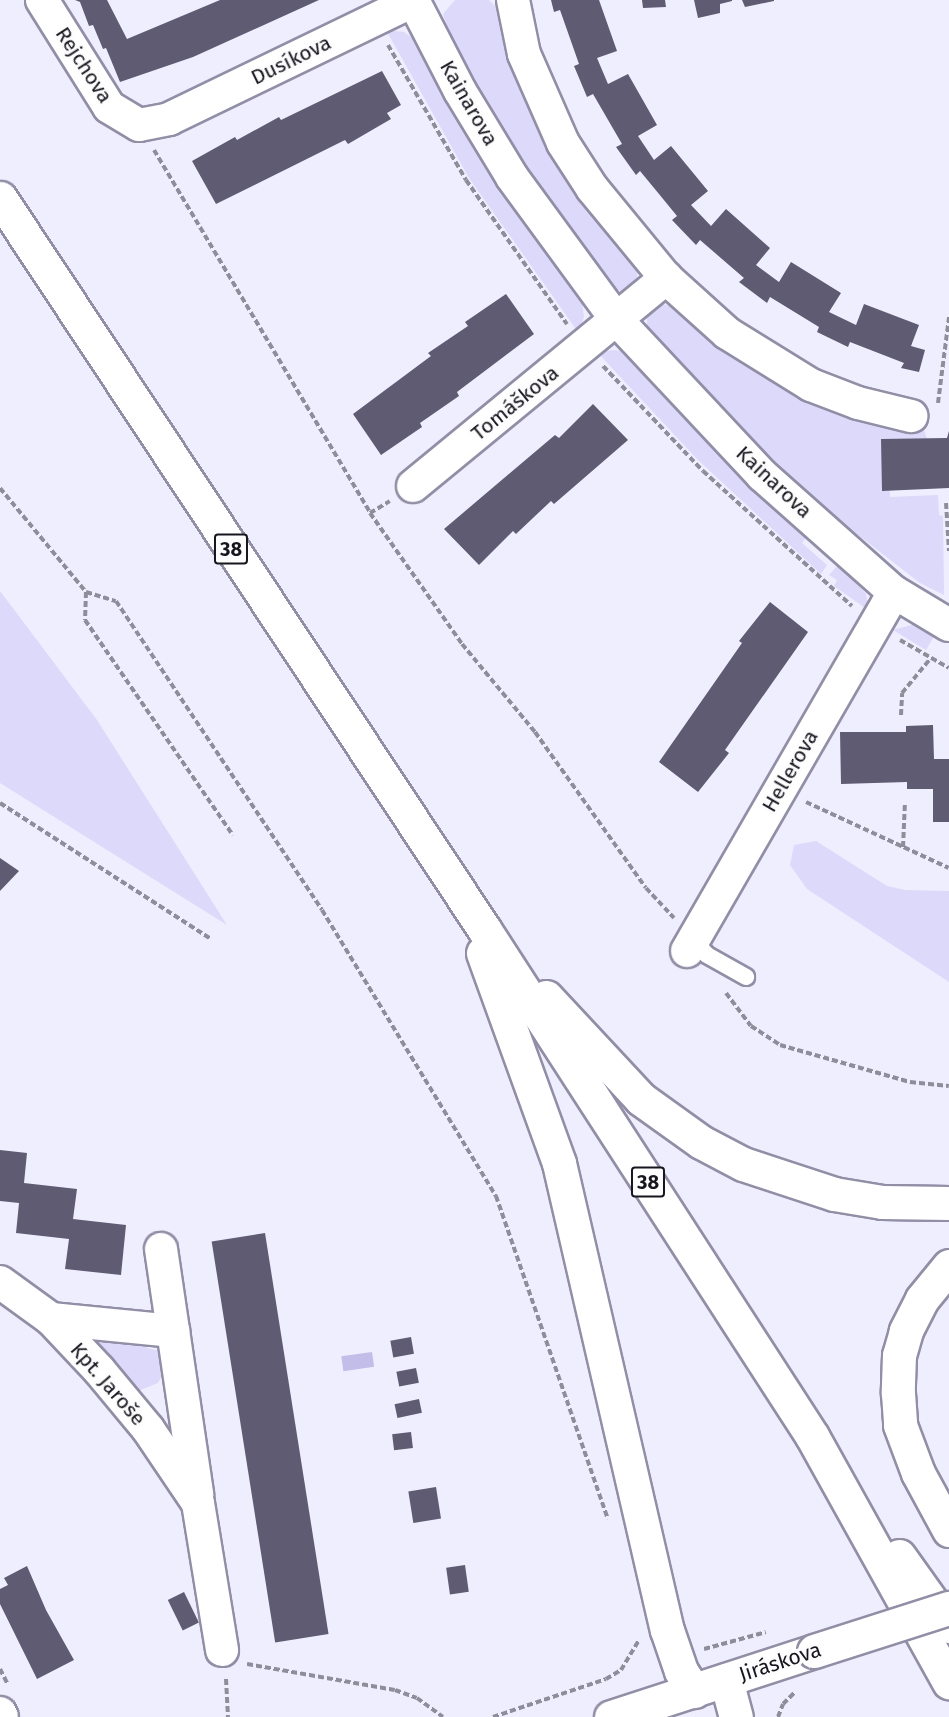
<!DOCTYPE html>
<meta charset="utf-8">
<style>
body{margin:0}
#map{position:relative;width:949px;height:1717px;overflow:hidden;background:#efeefe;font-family:"Fira Sans",sans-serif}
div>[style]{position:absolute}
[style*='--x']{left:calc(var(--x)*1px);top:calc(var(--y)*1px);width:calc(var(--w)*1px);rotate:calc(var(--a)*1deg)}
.green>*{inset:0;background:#dcd9fa}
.water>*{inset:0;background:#c2bde9;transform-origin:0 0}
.building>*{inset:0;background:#5e5b72;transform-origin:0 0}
.path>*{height:4px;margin-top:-2px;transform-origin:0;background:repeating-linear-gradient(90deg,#8e8d9a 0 6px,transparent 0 9px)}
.roads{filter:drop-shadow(2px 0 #918ea6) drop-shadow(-2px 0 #918ea6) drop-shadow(0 2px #918ea6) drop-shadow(0 -2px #918ea6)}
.service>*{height:16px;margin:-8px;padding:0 8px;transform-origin:8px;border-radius:8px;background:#fff}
.minor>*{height:32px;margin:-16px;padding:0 16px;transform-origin:16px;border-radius:16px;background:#fff}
.secondary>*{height:33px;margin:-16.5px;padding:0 16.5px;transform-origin:16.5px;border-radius:16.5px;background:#fff}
.primary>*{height:33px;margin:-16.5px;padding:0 16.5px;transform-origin:16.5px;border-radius:16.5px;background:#fff}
.trunk>*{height:33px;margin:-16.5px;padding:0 16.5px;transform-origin:16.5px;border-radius:16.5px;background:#fff}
.bridges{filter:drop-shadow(2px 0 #918ea6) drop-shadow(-2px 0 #918ea6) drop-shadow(0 2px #918ea6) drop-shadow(0 -2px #918ea6)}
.secondary-bridge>*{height:33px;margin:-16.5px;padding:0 16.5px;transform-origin:16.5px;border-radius:16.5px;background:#fff}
span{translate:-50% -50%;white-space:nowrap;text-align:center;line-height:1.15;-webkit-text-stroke:6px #fdfdfd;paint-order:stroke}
.shield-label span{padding:2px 4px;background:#fdfdfd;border:2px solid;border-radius:4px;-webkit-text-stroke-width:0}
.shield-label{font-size:20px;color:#17161f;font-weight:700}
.street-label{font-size:21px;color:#17161f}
</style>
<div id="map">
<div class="green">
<div style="clip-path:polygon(455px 0,489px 0,496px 7px,505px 34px,638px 271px,635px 287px,622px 292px,614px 288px,509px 145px,454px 47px,443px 14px)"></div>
<div style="clip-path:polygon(386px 30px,404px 32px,418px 42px,481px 159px,582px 301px,584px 317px,578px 332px,469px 178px)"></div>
<div style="clip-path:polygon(663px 304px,675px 307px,871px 418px,924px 430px,928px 442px,888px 444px,890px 497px,938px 495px,939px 515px,943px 516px,944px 595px,920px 583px,844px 524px,741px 432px,647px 328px,647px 313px)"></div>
<div style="clip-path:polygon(614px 350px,622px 351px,712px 446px,807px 536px,802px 543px,827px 565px,821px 574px,697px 459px,597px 352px)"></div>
<div style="clip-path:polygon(839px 564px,866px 594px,868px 610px,834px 586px,837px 580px,829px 575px)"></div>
<div style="clip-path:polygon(0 591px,97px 720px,227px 925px,0 783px)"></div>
<div style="clip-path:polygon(915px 624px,937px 631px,926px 650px,893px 630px)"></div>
<div style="clip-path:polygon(816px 841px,887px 886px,905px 890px,949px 891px,949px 982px,807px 889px,790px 865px,794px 845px)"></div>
<div style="clip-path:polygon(96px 1333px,162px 1352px,166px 1368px,158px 1383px,133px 1393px,93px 1353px,88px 1334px)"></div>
</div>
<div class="water">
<div style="left:372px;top:1352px;width:15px;height:31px;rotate:82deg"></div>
</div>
<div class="building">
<div style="clip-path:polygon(75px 0,107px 0,127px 39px,220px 0,319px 0,193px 57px,120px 82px,106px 48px,103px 49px,93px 25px,89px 26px,80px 2px)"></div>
<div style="clip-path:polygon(551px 0,599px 0,617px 51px,597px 58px,608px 84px,628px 74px,657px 125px,638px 136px,654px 160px,671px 146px,708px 191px,691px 205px,711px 226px,726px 209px,770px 248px,756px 265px,779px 282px,791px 262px,841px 293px,829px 312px,856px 325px,864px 304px,919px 325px,911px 346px,925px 350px,919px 372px,901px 368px,904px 363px,850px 342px,848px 347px,817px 332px,819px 327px,770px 297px,767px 303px,739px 282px,744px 278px,700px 240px,696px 245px,672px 220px,677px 216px,659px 194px,640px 171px,636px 175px,616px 147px,622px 144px,593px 94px,587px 97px,574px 66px,579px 64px,560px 10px,554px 12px)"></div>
<div style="clip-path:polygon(642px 0,665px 0,666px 7px,643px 8px)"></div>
<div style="clip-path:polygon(694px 0,732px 0,732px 1px,720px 4px,720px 13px,698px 18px)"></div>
<div style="clip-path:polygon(742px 0,774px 0,774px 1px,745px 7px)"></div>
<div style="clip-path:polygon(382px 71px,401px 105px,387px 113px,391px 119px,348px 144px,345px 140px,216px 204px,192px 161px,235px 137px,237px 140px,279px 117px,281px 120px)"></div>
<div style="clip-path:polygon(506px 294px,534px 334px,457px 392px,459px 396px,420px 423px,422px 427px,381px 455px,353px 414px,431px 356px,428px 353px,468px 326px,465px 322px)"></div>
<div style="clip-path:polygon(593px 404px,628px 440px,554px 504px,551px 501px,516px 534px,513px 531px,479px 565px,444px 529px,555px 435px,559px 438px)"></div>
<div style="clip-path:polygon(949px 431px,949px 488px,882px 491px,881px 439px,947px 438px)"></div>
<div style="clip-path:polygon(770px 602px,808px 632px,725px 750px,729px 753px,698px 792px,659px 762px,742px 643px,739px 641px)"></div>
<div style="clip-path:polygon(933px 725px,934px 759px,949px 759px,949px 822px,933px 822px,933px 789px,907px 789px,907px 782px,841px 784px,840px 732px,906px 732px,906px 726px)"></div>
<div style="clip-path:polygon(0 858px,19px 871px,0 891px)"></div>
<div style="clip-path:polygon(0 1150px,27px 1153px,24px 1183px,77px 1189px,73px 1219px,126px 1225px,121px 1275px,65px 1269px,69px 1239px,16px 1233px,19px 1203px,0 1201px)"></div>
<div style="left:265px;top:1233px;width:406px;height:54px;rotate:81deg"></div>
<div style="left:411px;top:1337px;width:17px;height:21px;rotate:80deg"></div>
<div style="left:416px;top:1368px;width:15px;height:20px;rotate:79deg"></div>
<div style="left:419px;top:1399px;width:14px;height:25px;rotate:78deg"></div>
<div style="left:411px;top:1432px;width:16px;height:19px;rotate:83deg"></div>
<div style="left:436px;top:1487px;width:32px;height:28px;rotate:81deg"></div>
<div style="left:465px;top:1565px;width:27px;height:19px;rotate:82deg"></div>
<div style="clip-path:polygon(27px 1566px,46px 1610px,74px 1660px,37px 1679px,0 1604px,0 1589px,8px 1585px,4px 1578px)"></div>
<div style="left:184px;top:1592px;width:34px;height:18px;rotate:64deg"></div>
</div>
<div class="path">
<div style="--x:388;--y:45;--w:156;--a:60"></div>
<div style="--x:466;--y:180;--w:176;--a:55"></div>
<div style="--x:154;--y:150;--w:422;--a:59.2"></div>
<div style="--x:370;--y:513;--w:160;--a:54.9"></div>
<div style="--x:462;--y:644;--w:114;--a:50.3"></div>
<div style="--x:535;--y:732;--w:191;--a:54.6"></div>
<div style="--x:646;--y:888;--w:41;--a:47"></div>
<div style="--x:603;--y:366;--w:145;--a:46.4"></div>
<div style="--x:703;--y:471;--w:201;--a:42.2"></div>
<div style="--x:938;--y:403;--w:87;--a:-82.7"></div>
<div style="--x:0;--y:488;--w:135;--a:50.4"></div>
<div style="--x:86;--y:592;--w:31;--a:17"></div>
<div style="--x:116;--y:601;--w:371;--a:56.3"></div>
<div style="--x:322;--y:910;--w:335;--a:58.7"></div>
<div style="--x:496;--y:1196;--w:342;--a:70.9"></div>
<div style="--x:946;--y:503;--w:48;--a:86.4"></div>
<div style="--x:370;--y:513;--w:23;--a:-31"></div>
<div style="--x:86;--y:592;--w:28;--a:92"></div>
<div style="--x:85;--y:620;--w:261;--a:55.5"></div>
<div style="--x:900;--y:640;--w:56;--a:29.7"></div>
<div style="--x:901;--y:715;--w:22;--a:-87"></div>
<div style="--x:902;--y:693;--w:45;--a:-50.4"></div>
<div style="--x:806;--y:802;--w:157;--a:24.8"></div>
<div style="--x:0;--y:803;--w:251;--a:32.8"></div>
<div style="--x:903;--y:847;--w:45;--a:-87.5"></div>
<div style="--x:726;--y:993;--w:41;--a:52.9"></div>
<div style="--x:751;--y:1026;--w:35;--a:33"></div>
<div style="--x:780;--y:1045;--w:135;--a:15.9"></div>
<div style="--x:910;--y:1082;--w:39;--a:6"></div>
<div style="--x:704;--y:1649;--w:64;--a:-15.3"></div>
<div style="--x:247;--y:1664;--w:150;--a:10"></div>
<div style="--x:395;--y:1690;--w:23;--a:20"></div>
<div style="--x:417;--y:1698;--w:32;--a:36"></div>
<div style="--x:0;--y:1669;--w:16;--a:63"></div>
<div style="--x:226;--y:1679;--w:38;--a:87"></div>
<div style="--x:493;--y:1717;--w:119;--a:-18.6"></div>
<div style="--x:606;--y:1679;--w:17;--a:-31"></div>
<div style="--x:621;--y:1670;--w:35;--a:-59"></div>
<div style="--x:778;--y:1717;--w:14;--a:-69"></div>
<div style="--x:783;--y:1704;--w:17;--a:-45"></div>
</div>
<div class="roads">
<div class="service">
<div style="--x:693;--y:939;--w:21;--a:49"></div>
<div style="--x:707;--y:955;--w:45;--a:29.4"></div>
</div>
<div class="minor">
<div style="--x:42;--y:0;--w:126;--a:57.9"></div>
<div style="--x:109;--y:107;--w:35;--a:31"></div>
<div style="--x:139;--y:125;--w:31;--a:-11"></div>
<div style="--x:169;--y:119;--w:273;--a:-25.8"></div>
<div style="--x:413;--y:0;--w:102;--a:62.7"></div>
<div style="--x:460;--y:91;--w:100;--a:58.8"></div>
<div style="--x:512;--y:177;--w:176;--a:53.8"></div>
<div style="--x:616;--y:319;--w:214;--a:46.9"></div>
<div style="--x:762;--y:475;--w:176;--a:41.6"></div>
<div style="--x:894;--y:592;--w:64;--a:31"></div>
<div style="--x:513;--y:0;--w:55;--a:78.5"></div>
<div style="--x:524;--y:54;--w:97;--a:66.3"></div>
<div style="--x:563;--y:143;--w:54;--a:57.2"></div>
<div style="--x:592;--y:188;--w:117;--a:50.6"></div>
<div style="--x:666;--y:278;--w:82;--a:42"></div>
<div style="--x:727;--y:333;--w:99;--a:31.8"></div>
<div style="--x:811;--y:385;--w:50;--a:21"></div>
<div style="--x:858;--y:403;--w:55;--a:13.8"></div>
<div style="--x:413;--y:486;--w:328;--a:-39.4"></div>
<div style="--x:687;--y:951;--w:414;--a:-60"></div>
<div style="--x:161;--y:1249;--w:248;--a:81.6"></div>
<div style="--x:0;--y:1282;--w:63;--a:36"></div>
<div style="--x:51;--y:1319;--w:70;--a:46.7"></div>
<div style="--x:99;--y:1370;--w:77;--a:50.3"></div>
<div style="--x:148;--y:1429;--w:89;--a:56"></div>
<div style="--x:198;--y:1503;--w:149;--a:80.7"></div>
<div style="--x:51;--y:1319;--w:123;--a:5.6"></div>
<div style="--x:0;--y:1713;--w:4;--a:63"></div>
</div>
<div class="secondary">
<div style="--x:611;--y:1717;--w:213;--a:-18"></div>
</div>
<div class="primary">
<div style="--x:0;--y:198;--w:877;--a:56.49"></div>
<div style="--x:484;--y:929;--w:604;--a:57.1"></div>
<div style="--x:483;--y:953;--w:223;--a:70.1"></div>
<div style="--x:559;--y:1163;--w:479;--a:77"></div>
<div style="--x:667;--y:1630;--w:43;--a:71.1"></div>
<div style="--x:681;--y:1671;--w:24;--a:57"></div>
<div style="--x:546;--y:997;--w:139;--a:47"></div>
<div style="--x:641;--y:1099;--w:74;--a:35.6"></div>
<div style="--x:701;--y:1142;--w:47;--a:27.6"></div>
<div style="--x:743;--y:1164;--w:96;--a:18.2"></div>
<div style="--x:834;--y:1194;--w:49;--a:9.5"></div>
<div style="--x:882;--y:1202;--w:67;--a:0.9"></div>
</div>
<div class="trunk">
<div style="--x:949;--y:1266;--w:43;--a:129.3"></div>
<div style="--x:922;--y:1299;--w:36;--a:117"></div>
<div style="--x:906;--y:1331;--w:25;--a:106"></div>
<div style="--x:899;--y:1355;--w:38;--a:92"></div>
<div style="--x:898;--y:1393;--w:32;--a:86"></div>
<div style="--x:900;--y:1425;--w:51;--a:69.4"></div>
<div style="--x:918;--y:1473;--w:65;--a:61.5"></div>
<div style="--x:812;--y:1436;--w:282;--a:60.9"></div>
<div style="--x:899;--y:1556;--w:86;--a:54.5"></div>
<div style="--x:726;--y:1680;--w:38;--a:75"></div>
</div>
</div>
<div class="bridges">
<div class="secondary-bridge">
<div style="--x:814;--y:1651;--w:142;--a:-17.7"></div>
</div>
</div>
<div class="shield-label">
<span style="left:231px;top:549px">38</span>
<span style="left:648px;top:1182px">38</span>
</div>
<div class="street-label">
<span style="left:291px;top:60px;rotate:-26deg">Dusíkova</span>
<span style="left:84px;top:65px;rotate:57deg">Rejchova</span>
<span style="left:469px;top:103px;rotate:60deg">Kainarova</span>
<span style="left:515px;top:403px;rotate:-39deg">Tomáškova</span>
<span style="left:774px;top:482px;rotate:43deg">Kainarova</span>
<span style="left:790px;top:771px;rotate:-60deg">Hellerova</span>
<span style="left:108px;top:1384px;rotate:49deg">Kpt. Jaroše</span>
<span style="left:780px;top:1662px;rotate:-18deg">Jiráskova</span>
</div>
</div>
